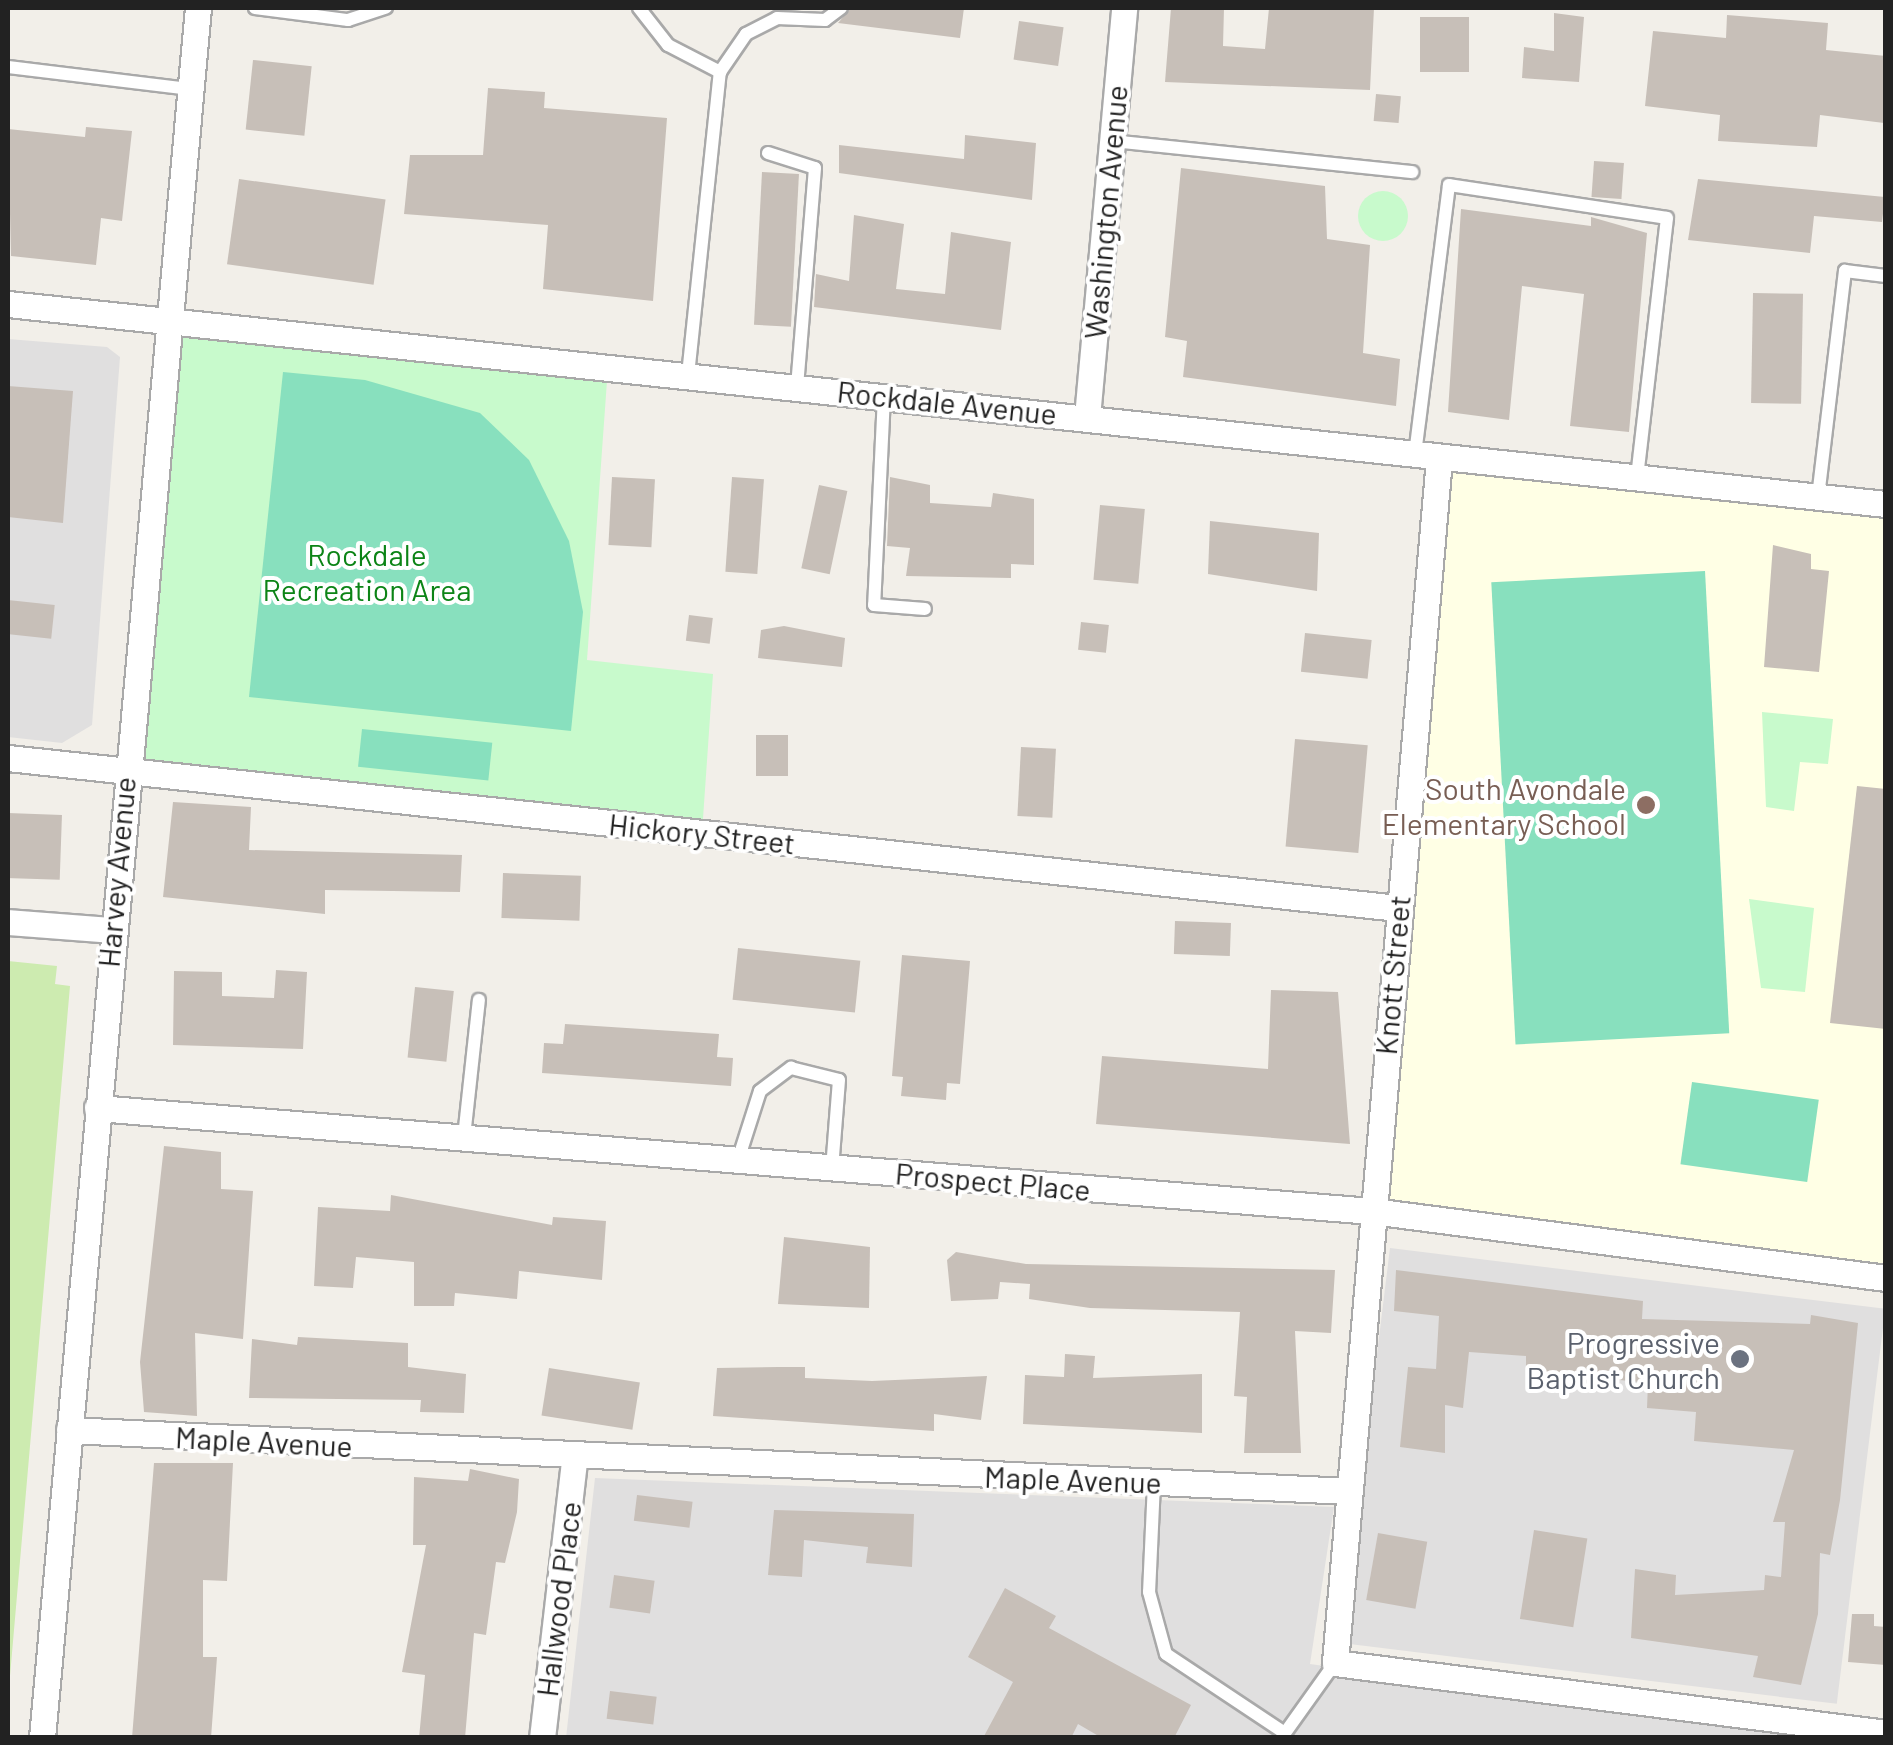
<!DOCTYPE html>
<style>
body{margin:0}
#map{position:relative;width:1893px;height:1745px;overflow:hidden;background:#f2efe9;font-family:Barlow,sans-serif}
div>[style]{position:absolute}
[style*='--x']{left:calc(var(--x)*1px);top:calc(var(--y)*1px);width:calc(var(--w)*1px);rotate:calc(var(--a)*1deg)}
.residential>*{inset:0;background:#e0dfdf;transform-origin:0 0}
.education>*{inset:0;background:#ffffe5}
.grass>*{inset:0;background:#cdebb0}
.park>*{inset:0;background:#c8facc}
.round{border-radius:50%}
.pitch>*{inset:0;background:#88e0be;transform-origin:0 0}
.building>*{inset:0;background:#c7bfb8;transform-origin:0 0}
.roads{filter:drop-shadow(2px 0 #a9a9a9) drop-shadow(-2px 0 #a9a9a9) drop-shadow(0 2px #a9a9a9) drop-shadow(0 -2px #a9a9a9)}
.service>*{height:12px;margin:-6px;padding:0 6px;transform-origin:6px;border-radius:6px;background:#fff}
.minor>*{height:25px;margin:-12.5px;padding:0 12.5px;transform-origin:12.5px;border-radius:12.5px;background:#fff}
.dots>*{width:28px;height:28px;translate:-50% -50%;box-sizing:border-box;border:5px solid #fff;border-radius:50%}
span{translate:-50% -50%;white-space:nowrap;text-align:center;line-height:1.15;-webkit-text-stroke:8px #fff;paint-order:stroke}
.street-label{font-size:30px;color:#222}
.park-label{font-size:30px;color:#0c8416}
.education-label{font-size:30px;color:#785e54}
.right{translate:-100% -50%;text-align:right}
.worship-label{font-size:30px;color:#5b616d}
.frame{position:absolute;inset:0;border:10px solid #222;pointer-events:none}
</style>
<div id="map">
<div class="residential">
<div style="clip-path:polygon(8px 339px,107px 347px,120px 357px,92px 725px,62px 743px,8px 737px)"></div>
<div style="left:1390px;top:1248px;width:499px;height:398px;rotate:7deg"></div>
<div style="clip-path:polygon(595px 1478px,1334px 1507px,1310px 1664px,1842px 1737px,566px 1738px)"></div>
</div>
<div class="education">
<div style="clip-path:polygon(1439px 459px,1885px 504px,1885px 1278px,1372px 1211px)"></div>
</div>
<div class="grass">
<div style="clip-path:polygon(8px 961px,57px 966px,55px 984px,70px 986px,8px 1699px)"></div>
</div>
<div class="park">
<div class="round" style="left:1358px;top:191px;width:50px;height:50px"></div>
<div style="clip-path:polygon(164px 321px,608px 367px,587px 660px,713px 674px,702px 833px,124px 770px)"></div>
<div style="clip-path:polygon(1762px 712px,1833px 719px,1828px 764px,1800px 762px,1794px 811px,1766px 807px)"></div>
<div style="clip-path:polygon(1749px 899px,1814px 908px,1805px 992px,1761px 988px)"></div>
</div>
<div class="pitch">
<div style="clip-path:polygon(283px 372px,365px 380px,480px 413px,529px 460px,569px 541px,583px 612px,571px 731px,249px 697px)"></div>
<div style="left:1705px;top:571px;width:463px;height:214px;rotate:87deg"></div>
<div style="left:362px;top:729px;width:131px;height:38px;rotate:6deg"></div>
<div style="left:1692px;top:1082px;width:128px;height:83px;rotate:8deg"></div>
</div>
<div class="building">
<div style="clip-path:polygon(851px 8px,964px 8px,960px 38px,838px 23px)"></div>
<div style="clip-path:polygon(1171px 8px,1224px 8px,1223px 46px,1265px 49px,1269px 8px,1374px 8px,1370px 90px,1165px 82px)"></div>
<div style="clip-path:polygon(1554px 13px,1584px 17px,1579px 82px,1522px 78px,1524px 47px,1554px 51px)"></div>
<div style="clip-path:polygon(1727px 15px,1828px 23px,1826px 50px,1886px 56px,1884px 123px,1820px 115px,1817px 147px,1718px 141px,1720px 115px,1645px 106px,1653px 31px,1726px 38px)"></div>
<div style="left:1420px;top:17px;width:49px;height:55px"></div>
<div style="left:1019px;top:21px;width:45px;height:39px;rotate:8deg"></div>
<div style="left:253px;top:60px;width:59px;height:70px;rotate:6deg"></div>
<div style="clip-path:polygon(488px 88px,545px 92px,544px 108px,667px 118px,653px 301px,543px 289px,548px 225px,404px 214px,410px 155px,483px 155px)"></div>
<div style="left:1376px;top:94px;width:25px;height:27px;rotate:5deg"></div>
<div style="clip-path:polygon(86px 127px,132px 131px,122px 221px,101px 218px,96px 265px,11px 256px,8px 129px,85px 137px)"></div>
<div style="clip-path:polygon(965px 135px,1036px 143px,1032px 200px,839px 173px,839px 145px,964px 159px)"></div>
<div style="left:1594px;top:161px;width:30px;height:36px;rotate:4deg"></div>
<div style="clip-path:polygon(1181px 168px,1325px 186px,1327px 239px,1370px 245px,1363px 353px,1400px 359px,1396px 406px,1183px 377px,1187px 341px,1165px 337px)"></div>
<div style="left:762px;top:172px;width:37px;height:153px;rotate:3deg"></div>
<div style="left:239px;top:179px;width:148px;height:86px;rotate:8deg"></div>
<div style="clip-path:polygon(1698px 179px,1885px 197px,1882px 222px,1814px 216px,1810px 253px,1688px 240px)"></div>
<div style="clip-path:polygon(1461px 209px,1591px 226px,1591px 217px,1647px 233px,1629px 432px,1570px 426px,1584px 294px,1522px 286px,1509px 420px,1448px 412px)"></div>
<div style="clip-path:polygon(854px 215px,904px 224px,896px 289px,945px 294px,951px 232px,1011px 242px,1001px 330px,814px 307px,816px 274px,849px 281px)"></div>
<div style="left:1753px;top:293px;width:50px;height:110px;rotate:1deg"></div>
<div style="clip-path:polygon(8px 386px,73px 391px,63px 523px,8px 517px)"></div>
<div style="left:612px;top:477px;width:43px;height:68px;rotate:3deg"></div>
<div style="left:732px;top:477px;width:32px;height:95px;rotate:4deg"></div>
<div style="clip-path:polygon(890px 477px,930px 485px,930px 503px,991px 507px,993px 493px,1034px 499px,1034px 565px,1011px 564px,1011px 578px,906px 576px,910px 548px,887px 546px)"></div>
<div style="left:819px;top:485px;width:29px;height:85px;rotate:12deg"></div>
<div style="left:1100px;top:505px;width:45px;height:75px;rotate:5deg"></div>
<div style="clip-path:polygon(1210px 521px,1319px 533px,1317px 591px,1208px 574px)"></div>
<div style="clip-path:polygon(1773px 545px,1811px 554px,1811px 569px,1829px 571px,1819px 672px,1764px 667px)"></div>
<div style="left:8px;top:600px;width:47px;height:34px;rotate:6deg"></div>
<div style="left:689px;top:615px;width:24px;height:26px;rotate:7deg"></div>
<div style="left:1081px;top:622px;width:28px;height:28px;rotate:6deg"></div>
<div style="clip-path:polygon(784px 626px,845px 638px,842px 667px,758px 658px,761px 630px)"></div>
<div style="left:1305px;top:633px;width:67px;height:39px;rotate:6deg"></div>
<div style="left:756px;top:735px;width:32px;height:41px"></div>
<div style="left:1295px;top:739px;width:73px;height:108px;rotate:5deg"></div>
<div style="left:1021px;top:747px;width:35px;height:69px;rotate:3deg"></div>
<div style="clip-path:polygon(1857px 786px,1886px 789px,1886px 1029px,1830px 1023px)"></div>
<div style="clip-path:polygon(173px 802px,251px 807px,249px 850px,462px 855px,460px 892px,325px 890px,325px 914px,163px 897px)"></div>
<div style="left:8px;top:813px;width:54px;height:65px;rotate:2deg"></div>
<div style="left:503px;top:873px;width:78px;height:45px;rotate:2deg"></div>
<div style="left:1175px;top:921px;width:56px;height:33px;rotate:2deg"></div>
<div style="left:738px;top:948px;width:123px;height:52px;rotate:6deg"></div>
<div style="clip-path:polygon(902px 955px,970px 961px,960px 1084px,947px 1083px,946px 1100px,901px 1096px,903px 1077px,892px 1076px)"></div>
<div style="clip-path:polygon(276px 970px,307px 972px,303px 1049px,173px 1045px,174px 971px,222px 972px,222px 996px,274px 998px)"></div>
<div style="left:415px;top:987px;width:39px;height:71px;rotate:6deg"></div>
<div style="clip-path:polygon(1271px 990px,1338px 992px,1350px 1144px,1096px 1124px,1102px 1056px,1268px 1069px)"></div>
<div style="clip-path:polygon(565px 1024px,719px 1034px,717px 1057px,733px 1058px,731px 1086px,542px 1073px,544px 1043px,563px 1044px)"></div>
<div style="clip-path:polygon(164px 1146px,221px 1152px,221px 1189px,253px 1191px,243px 1339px,195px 1333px,197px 1416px,144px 1412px,140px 1362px)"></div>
<div style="clip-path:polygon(391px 1195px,552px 1225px,553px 1217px,606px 1221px,602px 1280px,519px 1271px,517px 1299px,455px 1293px,454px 1306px,414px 1306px,414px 1262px,356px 1257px,353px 1288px,314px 1286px,318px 1207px,390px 1211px)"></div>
<div style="clip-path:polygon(784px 1237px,870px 1247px,869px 1308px,778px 1304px)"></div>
<div style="clip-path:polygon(956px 1252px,1026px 1264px,1335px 1270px,1331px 1333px,1295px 1331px,1301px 1453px,1244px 1453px,1247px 1397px,1234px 1396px,1240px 1312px,1090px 1308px,1029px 1299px,1030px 1284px,1000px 1282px,998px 1299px,951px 1301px,947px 1260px)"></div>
<div style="clip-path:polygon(1396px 1270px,1643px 1301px,1642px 1319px,1810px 1324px,1811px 1315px,1858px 1323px,1840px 1500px,1830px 1555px,1820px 1553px,1818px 1614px,1801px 1685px,1753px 1677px,1758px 1656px,1631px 1638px,1635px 1569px,1676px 1575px,1675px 1595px,1764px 1590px,1765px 1575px,1781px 1577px,1785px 1522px,1773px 1522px,1794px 1450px,1694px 1441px,1696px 1412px,1647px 1408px,1648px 1383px,1526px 1370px,1526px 1356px,1469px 1352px,1463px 1408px,1445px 1405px,1445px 1453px,1400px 1447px,1408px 1367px,1436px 1369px,1439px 1316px,1394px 1311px)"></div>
<div style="clip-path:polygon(298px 1337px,408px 1343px,408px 1367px,466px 1374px,464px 1413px,420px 1412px,421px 1400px,249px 1398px,252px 1339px,297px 1345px)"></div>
<div style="clip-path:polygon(1065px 1354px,1095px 1356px,1093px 1378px,1202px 1374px,1202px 1433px,1023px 1424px,1025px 1375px,1064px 1377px)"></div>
<div style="clip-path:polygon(778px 1367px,805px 1367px,805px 1378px,872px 1381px,987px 1376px,981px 1420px,934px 1414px,934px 1431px,713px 1416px,717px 1368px)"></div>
<div style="left:549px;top:1368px;width:92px;height:48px;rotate:9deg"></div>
<div style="clip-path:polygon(154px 1463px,233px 1463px,227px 1581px,203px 1580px,203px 1657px,217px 1657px,211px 1738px,132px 1738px)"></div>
<div style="clip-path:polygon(470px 1469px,519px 1479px,517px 1512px,505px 1563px,496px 1562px,486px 1635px,474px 1633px,465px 1738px,419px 1738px,425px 1675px,402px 1672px,426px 1545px,413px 1545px,414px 1477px,468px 1481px)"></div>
<div style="left:637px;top:1495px;width:56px;height:26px;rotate:7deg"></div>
<div style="clip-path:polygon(774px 1510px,914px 1514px,912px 1567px,866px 1563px,868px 1547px,804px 1540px,802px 1577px,768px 1575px)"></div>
<div style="left:1534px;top:1530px;width:54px;height:90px;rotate:9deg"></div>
<div style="left:1378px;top:1533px;width:50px;height:68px;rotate:10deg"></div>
<div style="left:614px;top:1575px;width:41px;height:33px;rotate:8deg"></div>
<div style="clip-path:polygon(1005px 1588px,1056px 1616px,1049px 1628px,1191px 1705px,1174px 1738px,1102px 1738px,1078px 1724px,1071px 1738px,983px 1738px,1013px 1682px,968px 1657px)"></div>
<div style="clip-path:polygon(1852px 1614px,1874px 1614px,1874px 1626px,1886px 1627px,1886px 1665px,1848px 1662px)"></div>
<div style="left:610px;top:1691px;width:47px;height:28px;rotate:7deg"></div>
</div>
<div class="roads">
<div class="service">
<div style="--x:255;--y:8;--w:94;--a:7.4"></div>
<div style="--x:348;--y:20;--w:40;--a:-18"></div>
<div style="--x:639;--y:8;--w:47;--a:51.9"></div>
<div style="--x:668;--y:45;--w:59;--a:27.4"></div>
<div style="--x:8;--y:67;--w:182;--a:6.9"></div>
<div style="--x:1112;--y:141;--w:302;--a:5.9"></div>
<div style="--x:768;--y:153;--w:49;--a:17.7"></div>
<div style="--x:815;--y:168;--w:220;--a:94.7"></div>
<div style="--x:688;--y:375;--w:305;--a:-84"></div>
<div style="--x:720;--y:72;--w:46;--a:-55.6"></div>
<div style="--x:746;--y:34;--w:35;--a:-27"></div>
<div style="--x:777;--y:18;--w:48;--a:2.4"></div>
<div style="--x:825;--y:20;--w:20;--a:-37"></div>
<div style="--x:884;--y:396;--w:209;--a:92.7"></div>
<div style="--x:874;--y:605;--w:51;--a:4.5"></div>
<div style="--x:1415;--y:454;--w:271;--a:-82.8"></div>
<div style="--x:1449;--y:185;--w:220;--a:8.6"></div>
<div style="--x:1667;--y:218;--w:263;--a:96.6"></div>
<div style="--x:1818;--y:497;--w:228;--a:-83.2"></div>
<div style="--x:1845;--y:271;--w:41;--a:7"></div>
<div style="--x:464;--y:1137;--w:138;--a:-83.8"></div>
<div style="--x:738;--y:1160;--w:72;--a:-72.3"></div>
<div style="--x:760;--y:1091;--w:39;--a:-37"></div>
<div style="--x:791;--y:1068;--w:49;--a:14"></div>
<div style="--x:839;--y:1080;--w:88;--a:94.5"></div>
<div style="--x:1154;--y:1483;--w:109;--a:92.6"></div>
<div style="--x:1149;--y:1592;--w:64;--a:74.7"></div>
<div style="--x:1166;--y:1654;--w:143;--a:33.6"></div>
<div style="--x:1285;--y:1733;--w:86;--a:-54.5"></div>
</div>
<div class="minor">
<div style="--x:8;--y:304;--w:1889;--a:6.08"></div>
<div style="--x:1087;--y:417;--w:411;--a:-84.8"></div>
<div style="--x:1439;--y:459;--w:1208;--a:94.94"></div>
<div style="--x:1335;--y:1663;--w:555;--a:7.24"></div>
<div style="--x:8;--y:758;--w:1397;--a:6.16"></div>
<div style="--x:8;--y:922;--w:103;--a:4.4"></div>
<div style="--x:97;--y:1108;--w:1279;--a:4.62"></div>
<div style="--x:1372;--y:1211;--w:518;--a:7.43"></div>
<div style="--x:69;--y:1430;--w:1282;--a:2.73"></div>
<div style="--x:42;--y:1738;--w:1737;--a:-84.85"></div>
<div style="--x:542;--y:1738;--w:280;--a:-83.4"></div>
</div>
</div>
<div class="dots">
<div style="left:1646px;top:805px;background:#8d6e63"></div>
<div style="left:1740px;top:1359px;background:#6b7280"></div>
</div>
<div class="street-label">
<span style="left:1105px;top:212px;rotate:-85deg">Washington Avenue</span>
<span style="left:947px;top:402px;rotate:6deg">Rockdale Avenue</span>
<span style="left:702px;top:833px;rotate:6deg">Hickory Street</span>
<span style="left:116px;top:872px;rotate:-85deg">Harvey Avenue</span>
<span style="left:1392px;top:975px;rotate:-85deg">Knott Street</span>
<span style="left:993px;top:1181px;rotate:5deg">Prospect Place</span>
<span style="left:264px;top:1441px;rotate:3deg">Maple Avenue</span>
<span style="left:1073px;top:1479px;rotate:2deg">Maple Avenue</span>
<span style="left:558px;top:1599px;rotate:-83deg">Hallwood Place</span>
</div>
<div class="park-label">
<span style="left:367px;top:571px">Rockdale<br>Recreation Area</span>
</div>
<div class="education-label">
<span class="right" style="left:1626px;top:805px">South Avondale<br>Elementary School</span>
</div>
<div class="worship-label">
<span class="right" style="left:1720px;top:1359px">Progressive<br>Baptist Church</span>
</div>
<div class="frame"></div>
</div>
